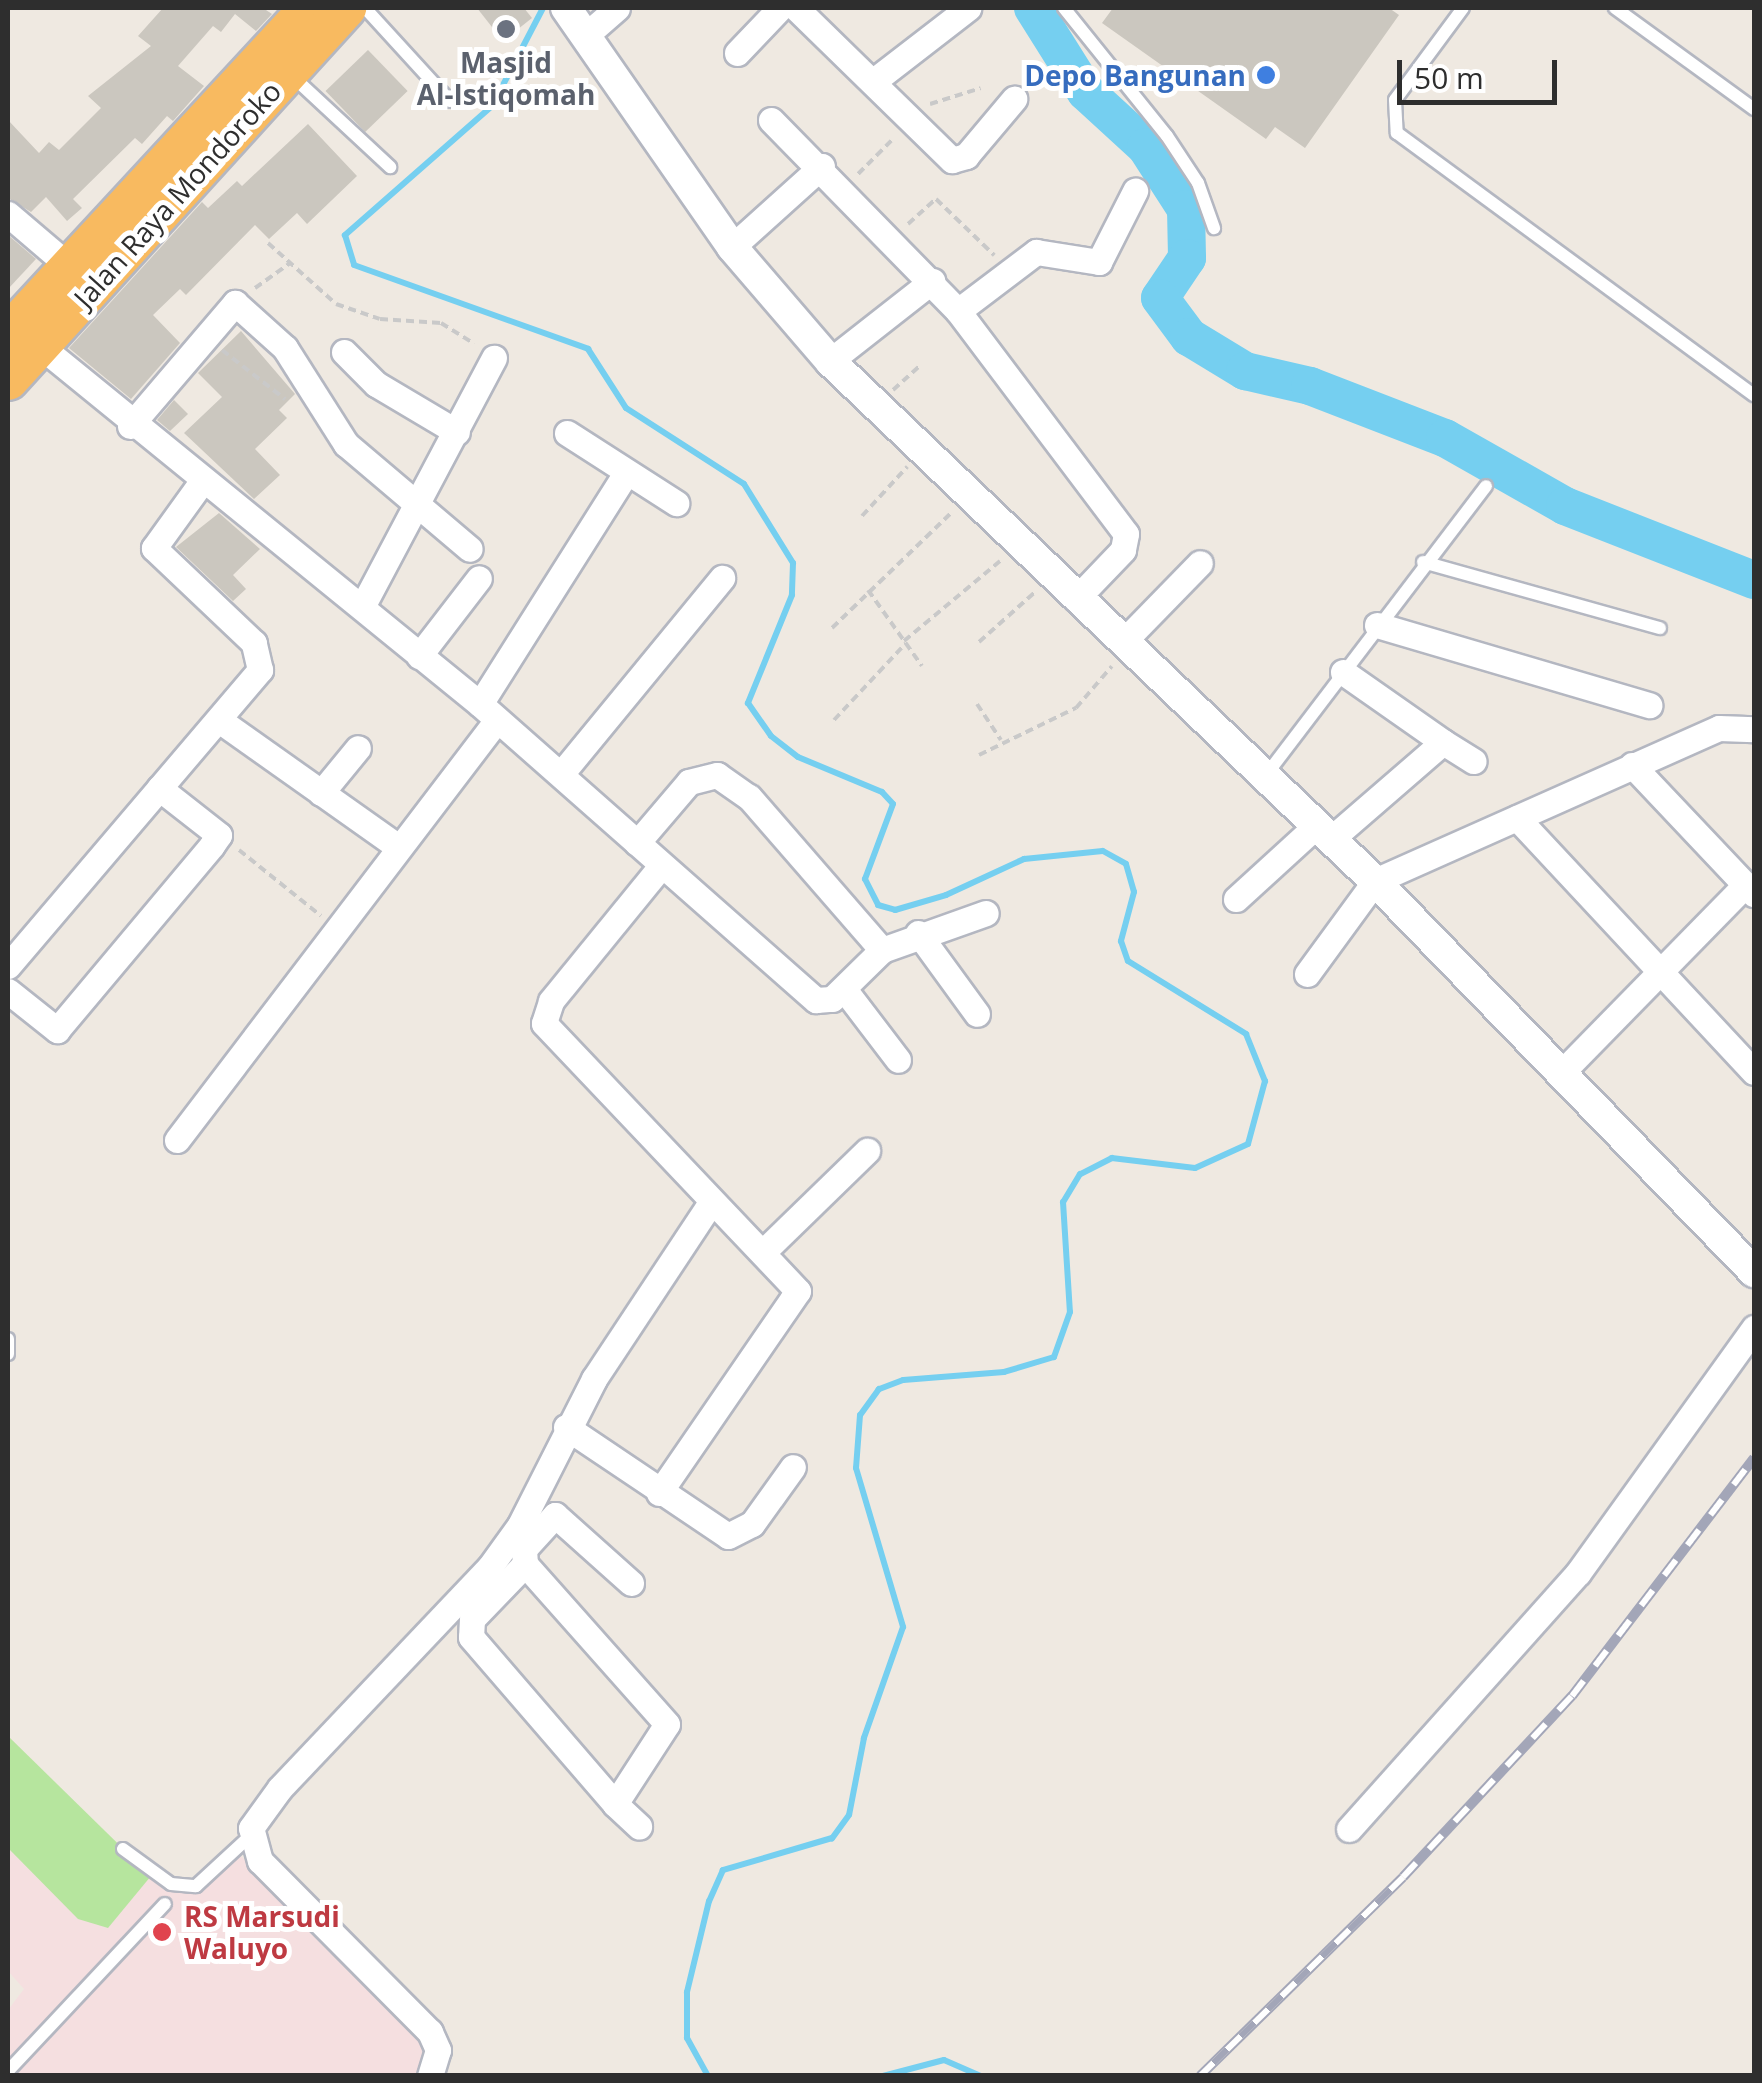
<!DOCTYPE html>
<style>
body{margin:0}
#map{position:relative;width:1762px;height:2083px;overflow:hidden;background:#efe9e1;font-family:"Open Sans",sans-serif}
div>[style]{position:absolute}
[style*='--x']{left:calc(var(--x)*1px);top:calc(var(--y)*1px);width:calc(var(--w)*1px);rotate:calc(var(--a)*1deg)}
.medical>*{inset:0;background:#f5dfe0}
.green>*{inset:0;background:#b6e59e}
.stream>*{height:6px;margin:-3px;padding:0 3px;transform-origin:3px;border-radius:3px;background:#75cff0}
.river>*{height:38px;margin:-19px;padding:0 19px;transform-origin:19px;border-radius:19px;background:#75cff0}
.building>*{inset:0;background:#cbc7bf;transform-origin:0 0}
.path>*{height:4px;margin-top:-2px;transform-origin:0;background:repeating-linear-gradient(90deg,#c9c9c9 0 8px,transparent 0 13px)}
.roads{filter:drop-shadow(2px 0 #b4b7c1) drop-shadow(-2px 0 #b4b7c1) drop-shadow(0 2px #b4b7c1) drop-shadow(0 -2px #b4b7c1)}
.service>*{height:12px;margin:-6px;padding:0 6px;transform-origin:6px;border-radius:6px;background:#fff}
.minor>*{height:25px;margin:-12.5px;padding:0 12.5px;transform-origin:12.5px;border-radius:12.5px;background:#fff}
.tertiary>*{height:30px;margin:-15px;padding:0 15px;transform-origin:15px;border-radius:15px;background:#fff}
.trunk>*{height:40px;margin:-20px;padding:0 20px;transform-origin:20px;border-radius:20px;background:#f8ba60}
.rail>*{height:10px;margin-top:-5px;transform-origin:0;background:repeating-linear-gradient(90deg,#fff 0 19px,#a3a6b8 0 38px);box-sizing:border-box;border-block:2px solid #a3a6b8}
.dots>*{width:28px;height:28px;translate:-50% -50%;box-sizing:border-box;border:5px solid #fff;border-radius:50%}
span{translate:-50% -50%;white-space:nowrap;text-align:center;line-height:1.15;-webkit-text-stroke:10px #fff;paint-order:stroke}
.worship-label{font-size:28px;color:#5b616d;font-weight:700}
.shop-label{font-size:28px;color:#366cbe;font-weight:700}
.right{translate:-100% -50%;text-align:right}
.street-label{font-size:28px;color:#2e2e2e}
.health-label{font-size:28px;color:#be3a42;font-weight:700}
.left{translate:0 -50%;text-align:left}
.frame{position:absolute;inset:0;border:10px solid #2e2e2e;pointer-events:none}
.scale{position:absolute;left:1397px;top:60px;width:160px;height:45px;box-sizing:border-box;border:5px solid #2e2e2e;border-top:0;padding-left:12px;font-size:30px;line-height:35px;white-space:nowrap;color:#2e2e2e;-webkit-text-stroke:8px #fff;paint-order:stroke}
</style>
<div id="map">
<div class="medical">
<div style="clip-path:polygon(8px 1736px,136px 1866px,176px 1892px,198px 1892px,237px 1852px,426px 2044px,423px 2068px,417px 2076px,8px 2075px,8px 2010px,24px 1989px,8px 1971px)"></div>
</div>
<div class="green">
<div style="clip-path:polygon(8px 1736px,151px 1876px,108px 1928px,78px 1919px,8px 1848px)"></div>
</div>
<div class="stream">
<div style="--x:543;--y:8;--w:110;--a:117.5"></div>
<div style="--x:492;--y:106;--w:196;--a:138.7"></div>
<div style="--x:345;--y:235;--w:31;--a:73"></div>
<div style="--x:354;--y:265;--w:249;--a:19.7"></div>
<div style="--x:588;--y:349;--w:70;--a:57.2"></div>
<div style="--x:626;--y:408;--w:140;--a:32.8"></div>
<div style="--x:744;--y:484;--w:93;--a:58.2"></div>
<div style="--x:793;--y:563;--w:32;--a:92"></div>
<div style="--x:792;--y:595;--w:117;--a:112.2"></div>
<div style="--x:748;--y:703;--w:40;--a:55.1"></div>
<div style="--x:771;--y:736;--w:34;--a:38"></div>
<div style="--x:798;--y:757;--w:91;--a:22.6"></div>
<div style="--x:882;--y:792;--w:16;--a:47"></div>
<div style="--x:893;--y:804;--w:80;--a:110.5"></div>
<div style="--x:865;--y:879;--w:29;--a:63"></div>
<div style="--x:878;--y:905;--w:18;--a:16"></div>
<div style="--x:895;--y:910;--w:53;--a:-16.4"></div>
<div style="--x:946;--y:895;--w:86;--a:-24.8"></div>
<div style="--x:1024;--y:859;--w:79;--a:-5.8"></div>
<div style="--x:1103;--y:851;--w:26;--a:29"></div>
<div style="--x:1126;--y:864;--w:29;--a:74"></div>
<div style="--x:1134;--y:892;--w:51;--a:104.9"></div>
<div style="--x:1121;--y:941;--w:21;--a:71"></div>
<div style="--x:1128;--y:961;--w:139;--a:31.7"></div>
<div style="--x:1246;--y:1034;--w:51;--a:68"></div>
<div style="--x:1265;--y:1081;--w:65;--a:105.1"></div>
<div style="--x:1248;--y:1144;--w:58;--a:155.6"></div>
<div style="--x:1195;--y:1168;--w:84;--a:-173.1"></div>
<div style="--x:1112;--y:1158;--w:36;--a:153"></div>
<div style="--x:1080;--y:1174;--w:33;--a:121"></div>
<div style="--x:1063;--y:1202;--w:110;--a:86.4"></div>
<div style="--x:1070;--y:1312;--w:48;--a:109.6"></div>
<div style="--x:1054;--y:1357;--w:52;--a:163.3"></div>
<div style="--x:1004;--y:1372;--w:101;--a:175.5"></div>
<div style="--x:903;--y:1380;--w:26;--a:159"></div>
<div style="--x:879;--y:1389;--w:32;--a:126"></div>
<div style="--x:860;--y:1415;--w:53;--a:94.3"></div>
<div style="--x:856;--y:1468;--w:166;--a:73.5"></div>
<div style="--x:903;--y:1627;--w:118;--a:109.4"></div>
<div style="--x:864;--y:1738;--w:78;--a:101"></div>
<div style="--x:849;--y:1815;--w:29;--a:126"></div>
<div style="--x:832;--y:1838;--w:114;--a:163.6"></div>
<div style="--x:723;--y:1870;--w:34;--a:114"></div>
<div style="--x:709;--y:1901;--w:94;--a:103.6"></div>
<div style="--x:687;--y:1992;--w:46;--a:90"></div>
<div style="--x:687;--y:2038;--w:43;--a:61.1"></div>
<div style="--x:883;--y:2076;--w:63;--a:-14.7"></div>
<div style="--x:944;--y:2060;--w:40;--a:23.4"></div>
</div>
<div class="river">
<div style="--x:1033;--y:8;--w:99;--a:57.8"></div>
<div style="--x:1086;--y:92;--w:81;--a:42.5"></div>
<div style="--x:1146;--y:147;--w:74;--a:57.2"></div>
<div style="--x:1186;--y:209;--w:49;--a:88.8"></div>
<div style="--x:1187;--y:258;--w:48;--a:124"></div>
<div style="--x:1160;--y:298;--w:49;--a:53.4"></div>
<div style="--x:1189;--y:337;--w:66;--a:31.3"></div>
<div style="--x:1245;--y:371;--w:67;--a:13"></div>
<div style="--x:1310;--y:386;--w:145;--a:21.1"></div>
<div style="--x:1445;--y:438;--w:138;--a:29.5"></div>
<div style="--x:1565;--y:506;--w:203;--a:21.4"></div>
</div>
<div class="building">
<div style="clip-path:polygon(163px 8px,263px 8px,272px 14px,256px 31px,235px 14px,221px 32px,213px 26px,178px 66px,204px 86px,173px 121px,167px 116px,142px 144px,135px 138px,73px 199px,82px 208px,67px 221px,46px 197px,31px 212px,8px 198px,8px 120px,39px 153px,49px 142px,59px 150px,101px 108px,88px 96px,151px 46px,138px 36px)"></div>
<div style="clip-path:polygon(477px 8px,524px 8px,532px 18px,503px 41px)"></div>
<div style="clip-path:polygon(1113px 8px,1389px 8px,1399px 15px,1305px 148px,1275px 127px,1266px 139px,1102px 23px)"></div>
<div style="left:368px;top:50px;width:57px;height:59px;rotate:46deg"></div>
<div style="clip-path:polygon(308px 124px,357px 176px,307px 224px,297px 213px,269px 239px,255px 225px,186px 295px,180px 289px,153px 315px,180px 343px,131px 399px,69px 348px,202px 202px,208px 208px,237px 181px,242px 186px)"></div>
<div style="clip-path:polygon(8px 235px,36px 259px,8px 289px)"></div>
<div style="clip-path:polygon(241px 331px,295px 394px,279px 410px,287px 418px,255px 449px,280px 475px,254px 499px,184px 433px,222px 397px,198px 373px)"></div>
<div style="clip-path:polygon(174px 400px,188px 414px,170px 431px,157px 420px)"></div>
<div style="clip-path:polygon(219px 513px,260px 549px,233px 575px,246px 589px,233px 601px,176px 547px)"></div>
</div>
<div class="path">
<div style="--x:930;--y:104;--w:53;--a:-17.4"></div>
<div style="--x:858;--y:174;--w:51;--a:-45"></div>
<div style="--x:908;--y:224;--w:38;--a:-42"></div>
<div style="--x:936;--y:199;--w:81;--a:44"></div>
<div style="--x:268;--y:243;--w:91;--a:41.9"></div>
<div style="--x:336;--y:304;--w:46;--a:18.8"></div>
<div style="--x:380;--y:319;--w:61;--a:3.8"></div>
<div style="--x:441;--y:323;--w:39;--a:32"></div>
<div style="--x:255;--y:288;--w:43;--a:-35.5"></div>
<div style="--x:222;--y:350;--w:80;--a:37.9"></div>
<div style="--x:893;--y:390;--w:38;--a:-42"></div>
<div style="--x:862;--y:516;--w:67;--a:-47.4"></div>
<div style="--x:868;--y:590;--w:93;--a:54.6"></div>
<div style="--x:832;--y:628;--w:168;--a:-44"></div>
<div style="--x:904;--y:641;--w:125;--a:-39.8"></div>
<div style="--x:979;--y:642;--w:74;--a:-41.7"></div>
<div style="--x:977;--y:704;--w:43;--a:56.3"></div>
<div style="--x:834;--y:720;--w:105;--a:-46.9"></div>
<div style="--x:979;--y:755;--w:108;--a:-25.9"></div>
<div style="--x:1076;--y:708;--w:55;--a:-49.4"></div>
<div style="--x:239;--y:850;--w:105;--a:38.8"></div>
</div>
<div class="roads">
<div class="service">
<div style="--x:365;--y:8;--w:126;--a:47.6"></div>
<div style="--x:1064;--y:8;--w:164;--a:51.2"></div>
<div style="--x:1167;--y:136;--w:56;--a:56.6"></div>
<div style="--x:1198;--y:183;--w:48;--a:70.4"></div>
<div style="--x:1463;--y:8;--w:114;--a:126.5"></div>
<div style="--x:1395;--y:100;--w:33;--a:87"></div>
<div style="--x:1397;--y:133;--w:443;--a:36.3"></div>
<div style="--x:1615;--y:8;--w:172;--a:36"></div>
<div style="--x:290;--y:74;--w:137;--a:42.9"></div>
<div style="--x:1423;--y:562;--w:246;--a:15.6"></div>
<div style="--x:1266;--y:775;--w:363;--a:-52.7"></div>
<div style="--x:8;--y:1339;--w:15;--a:90"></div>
<div style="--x:123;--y:1849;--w:59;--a:36.1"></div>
<div style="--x:171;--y:1884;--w:25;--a:5"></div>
<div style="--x:196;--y:1886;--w:72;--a:-42.8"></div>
<div style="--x:8;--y:2071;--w:229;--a:-46.8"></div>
</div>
<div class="minor">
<div style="--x:796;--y:8;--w:218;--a:44.3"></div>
<div style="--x:952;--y:160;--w:15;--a:-16"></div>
<div style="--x:966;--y:156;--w:75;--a:-49.9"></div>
<div style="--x:586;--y:35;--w:41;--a:-41.1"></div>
<div style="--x:737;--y:53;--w:62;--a:-46.3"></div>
<div style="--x:875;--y:80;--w:118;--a:-37.7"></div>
<div style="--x:771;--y:120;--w:267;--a:45.6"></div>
<div style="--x:958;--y:311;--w:279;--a:53"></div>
<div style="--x:1126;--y:534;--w:16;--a:101"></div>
<div style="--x:1123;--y:550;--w:68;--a:133.8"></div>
<div style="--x:8;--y:214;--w:82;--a:40.5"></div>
<div style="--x:732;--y:247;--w:121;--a:-42"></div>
<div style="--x:958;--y:311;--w:98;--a:-37.1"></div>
<div style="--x:1036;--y:252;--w:64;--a:9"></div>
<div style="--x:1099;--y:262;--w:80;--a:-63.1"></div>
<div style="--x:39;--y:345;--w:569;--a:39.15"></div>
<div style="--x:480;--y:704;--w:448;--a:41.4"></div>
<div style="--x:816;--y:1000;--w:16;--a:-4"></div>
<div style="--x:832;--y:999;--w:70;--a:-44.4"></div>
<div style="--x:882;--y:950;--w:110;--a:-19.6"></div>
<div style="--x:344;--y:352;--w:45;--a:45"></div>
<div style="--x:376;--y:384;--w:94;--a:30.7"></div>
<div style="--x:830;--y:361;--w:130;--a:-38.1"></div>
<div style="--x:130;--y:426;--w:162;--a:-49.5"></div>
<div style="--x:235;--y:303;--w:67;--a:42"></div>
<div style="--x:285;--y:348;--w:114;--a:57.6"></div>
<div style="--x:346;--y:444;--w:162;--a:40.3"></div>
<div style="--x:567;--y:433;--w:130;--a:32.7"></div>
<div style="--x:362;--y:607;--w:282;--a:-62.1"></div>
<div style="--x:1377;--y:625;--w:284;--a:16.4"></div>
<div style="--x:1123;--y:642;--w:110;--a:-45.7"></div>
<div style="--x:419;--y:656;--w:98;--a:-52.4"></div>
<div style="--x:1343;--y:672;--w:122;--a:35"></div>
<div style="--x:480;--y:704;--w:273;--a:-57.7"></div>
<div style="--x:219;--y:720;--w:218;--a:35.3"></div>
<div style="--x:1632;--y:765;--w:178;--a:46.6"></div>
<div style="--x:561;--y:774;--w:254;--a:-50.6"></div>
<div style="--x:321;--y:793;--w:58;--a:-50.6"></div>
<div style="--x:1517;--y:818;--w:347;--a:47"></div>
<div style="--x:1331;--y:839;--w:148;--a:-40.9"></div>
<div style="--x:1443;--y:742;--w:36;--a:32"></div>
<div style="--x:637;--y:843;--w:80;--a:-49.6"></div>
<div style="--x:689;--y:782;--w:29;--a:-14"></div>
<div style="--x:717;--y:775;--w:39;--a:35"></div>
<div style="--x:749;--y:797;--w:203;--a:49"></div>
<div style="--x:1236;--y:899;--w:110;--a:-42.4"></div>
<div style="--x:918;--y:933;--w:100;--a:53.9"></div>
<div style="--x:8;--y:966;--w:389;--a:-49.6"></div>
<div style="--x:260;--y:670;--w:28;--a:-103"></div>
<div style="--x:254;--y:643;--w:138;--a:-136.5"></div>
<div style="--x:154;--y:548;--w:84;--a:-54.2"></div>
<div style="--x:1307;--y:974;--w:115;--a:-53.8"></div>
<div style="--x:1375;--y:881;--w:376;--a:-24"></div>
<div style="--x:1719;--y:728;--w:35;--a:2"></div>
<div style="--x:844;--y:989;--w:89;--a:52.7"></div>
<div style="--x:8;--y:991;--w:63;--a:38.5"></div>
<div style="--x:57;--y:1030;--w:241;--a:-50"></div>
<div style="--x:212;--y:845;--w:12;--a:-55"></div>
<div style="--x:219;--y:835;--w:76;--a:-141.9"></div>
<div style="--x:1562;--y:1072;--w:262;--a:-45.6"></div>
<div style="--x:177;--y:1140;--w:528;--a:-52.7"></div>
<div style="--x:764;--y:1251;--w:144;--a:-44.2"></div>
<div style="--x:566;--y:1427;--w:195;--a:33.9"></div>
<div style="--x:728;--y:1536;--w:27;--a:-27"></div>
<div style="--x:752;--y:1524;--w:70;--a:-54.3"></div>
<div style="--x:659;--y:1493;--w:245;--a:-55.5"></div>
<div style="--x:798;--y:1291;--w:369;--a:-133.5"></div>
<div style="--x:544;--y:1023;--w:23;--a:-72"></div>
<div style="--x:551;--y:1001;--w:174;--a:-50.8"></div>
<div style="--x:525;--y:1564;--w:15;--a:-94"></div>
<div style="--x:524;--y:1549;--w:46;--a:-47.6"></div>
<div style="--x:555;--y:1515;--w:102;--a:41.8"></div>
<div style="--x:615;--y:1804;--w:95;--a:-57"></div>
<div style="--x:667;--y:1724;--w:214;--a:-131.6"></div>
<div style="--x:525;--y:1564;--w:76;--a:133.9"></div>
<div style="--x:472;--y:1619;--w:18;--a:93"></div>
<div style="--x:471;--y:1637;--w:221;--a:49.2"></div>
<div style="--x:615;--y:1804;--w:33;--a:43"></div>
<div style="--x:1349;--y:1829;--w:343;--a:-48.2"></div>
<div style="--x:1578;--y:1573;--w:302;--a:-54.3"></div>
<div style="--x:430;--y:2076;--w:27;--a:-73"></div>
<div style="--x:438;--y:2050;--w:20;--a:-114"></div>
<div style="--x:430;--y:2032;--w:241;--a:-134.8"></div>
<div style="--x:260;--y:1861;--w:34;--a:-105"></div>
<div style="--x:251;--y:1828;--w:49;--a:-54.1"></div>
<div style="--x:280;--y:1788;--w:303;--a:-46.5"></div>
<div style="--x:489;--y:1568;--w:53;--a:-54.2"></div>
<div style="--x:520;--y:1525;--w:164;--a:-63.1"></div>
<div style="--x:594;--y:1379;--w:212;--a:-56.5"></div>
</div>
<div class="tertiary">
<div style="--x:566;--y:8;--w:291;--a:55.2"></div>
<div style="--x:732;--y:247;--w:150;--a:49.3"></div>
<div style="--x:830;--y:361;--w:753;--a:43.66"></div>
<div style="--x:1375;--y:881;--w:545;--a:45.89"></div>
</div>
<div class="trunk">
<div style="--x:8;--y:334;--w:440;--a:-47.2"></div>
<div style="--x:8;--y:380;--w:503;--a:-47.74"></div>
</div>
</div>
<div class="rail">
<div style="--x:1200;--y:2076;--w:284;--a:-44.4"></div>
<div style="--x:1403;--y:1877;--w:248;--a:-47"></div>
<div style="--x:1572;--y:1696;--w:300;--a:-52.6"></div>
</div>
<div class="dots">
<div style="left:506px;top:29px;background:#6b7280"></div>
<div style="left:1266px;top:75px;background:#3f7fe0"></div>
<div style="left:162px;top:1932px;background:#e0444e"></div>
</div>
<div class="worship-label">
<span style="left:506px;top:78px">Masjid<br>Al-Istiqomah</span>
</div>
<div class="shop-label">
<span class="right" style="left:1246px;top:75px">Depo Bangunan</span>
</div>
<div class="street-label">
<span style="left:177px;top:194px;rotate:-48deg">Jalan Raya Mondoroko</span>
</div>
<div class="health-label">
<span class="left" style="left:184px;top:1932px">RS Marsudi<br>Waluyo</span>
</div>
<div class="frame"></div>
<div class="scale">50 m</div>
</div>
